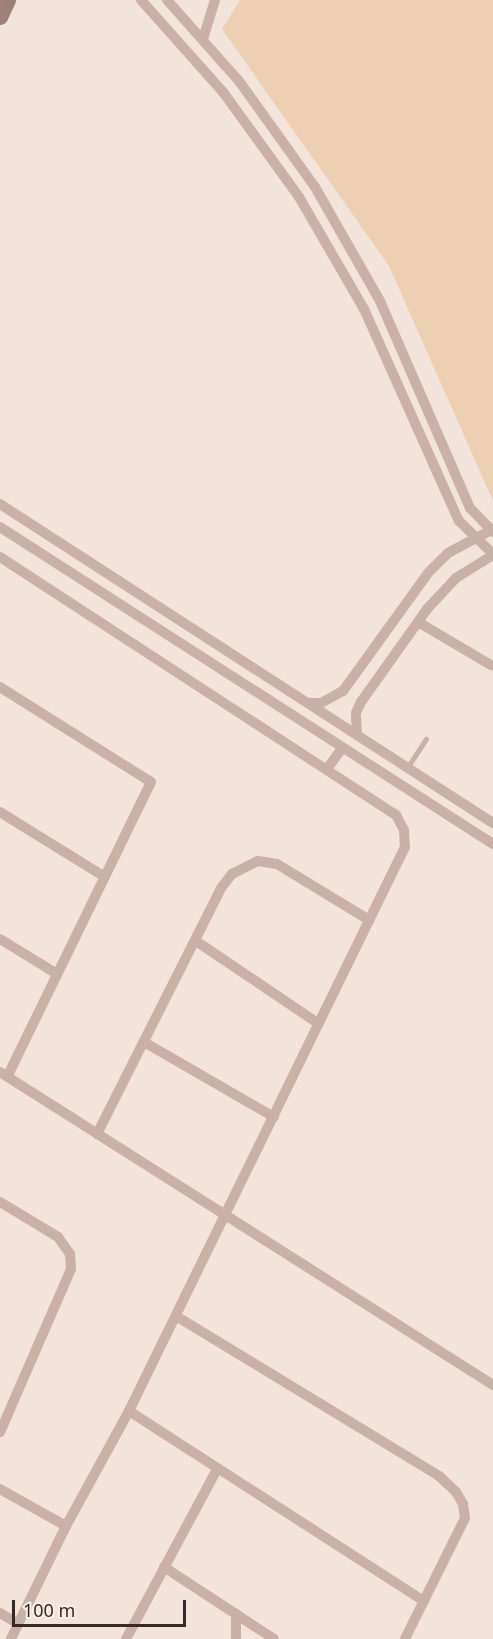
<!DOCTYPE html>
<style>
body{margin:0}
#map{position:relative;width:493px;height:1639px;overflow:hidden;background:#f2e3db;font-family:"Noto Sans",sans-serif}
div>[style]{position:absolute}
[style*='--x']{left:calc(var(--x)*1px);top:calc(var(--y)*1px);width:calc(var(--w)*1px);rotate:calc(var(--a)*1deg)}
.sand>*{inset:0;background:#edcfb2}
.lane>*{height:5px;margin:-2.5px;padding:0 2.5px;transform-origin:2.5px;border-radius:2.5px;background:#cab1a7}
.street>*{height:10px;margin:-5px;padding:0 5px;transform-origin:5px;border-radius:5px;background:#cab1a7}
.secondary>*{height:15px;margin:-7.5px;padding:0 7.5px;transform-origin:7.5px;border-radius:7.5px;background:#9d8078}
span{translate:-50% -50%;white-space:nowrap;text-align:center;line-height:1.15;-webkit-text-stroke:4.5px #f9eee7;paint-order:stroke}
.scale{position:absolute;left:12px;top:1600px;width:174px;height:27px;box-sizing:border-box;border:3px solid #362a28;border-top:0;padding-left:8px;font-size:18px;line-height:21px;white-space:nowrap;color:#362a28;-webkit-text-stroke:4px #f9eee7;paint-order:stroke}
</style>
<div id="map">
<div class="sand">
<div style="clip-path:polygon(240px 0,493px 0,493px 501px,389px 266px,222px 29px)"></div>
</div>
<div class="lane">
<div style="--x:407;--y:768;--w:35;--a:-57"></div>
</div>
<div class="street">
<div style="--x:141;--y:0;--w:123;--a:48.3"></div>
<div style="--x:223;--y:92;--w:130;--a:54.1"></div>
<div style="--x:299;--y:197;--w:129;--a:59.9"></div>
<div style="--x:364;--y:309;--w:232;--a:65.9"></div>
<div style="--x:459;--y:521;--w:47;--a:44.1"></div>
<div style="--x:167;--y:0;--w:108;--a:48.4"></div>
<div style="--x:239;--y:81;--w:130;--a:54.4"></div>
<div style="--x:315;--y:187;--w:131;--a:60.3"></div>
<div style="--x:380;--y:301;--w:226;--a:66.5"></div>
<div style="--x:470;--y:508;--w:33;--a:46"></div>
<div style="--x:203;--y:39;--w:41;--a:-72.9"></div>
<div style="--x:0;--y:504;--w:587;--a:32.91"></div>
<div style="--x:0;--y:527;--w:586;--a:32.74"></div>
<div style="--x:0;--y:557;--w:473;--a:33.1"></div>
<div style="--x:396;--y:815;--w:17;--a:62"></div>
<div style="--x:404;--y:830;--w:17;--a:87"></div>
<div style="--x:405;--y:847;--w:628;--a:116.08"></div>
<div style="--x:129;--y:1411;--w:131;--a:118.7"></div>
<div style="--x:66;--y:1526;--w:126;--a:116"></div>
<div style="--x:418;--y:622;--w:85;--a:30.5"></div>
<div style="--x:0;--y:687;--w:178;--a:32.2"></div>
<div style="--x:151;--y:782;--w:328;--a:116"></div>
<div style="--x:308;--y:703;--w:13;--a:0"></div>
<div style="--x:321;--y:703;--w:25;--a:-29"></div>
<div style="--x:343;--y:691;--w:145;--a:-54.2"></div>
<div style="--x:428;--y:573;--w:28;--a:-45"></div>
<div style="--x:448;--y:553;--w:51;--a:-28.1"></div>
<div style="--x:357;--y:735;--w:22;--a:-93"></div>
<div style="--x:356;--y:713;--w:12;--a:-66"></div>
<div style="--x:361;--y:702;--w:114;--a:-54.6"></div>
<div style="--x:427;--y:609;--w:42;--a:-46.9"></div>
<div style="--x:456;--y:578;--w:44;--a:-31.9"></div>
<div style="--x:327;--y:769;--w:26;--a:-54"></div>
<div style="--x:0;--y:812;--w:123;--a:31.8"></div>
<div style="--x:0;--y:939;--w:67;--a:31.6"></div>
<div style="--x:196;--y:941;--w:148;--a:34"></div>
<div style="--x:144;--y:1042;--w:150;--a:30"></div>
<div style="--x:0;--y:1072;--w:584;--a:32.41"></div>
<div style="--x:97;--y:1134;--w:275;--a:-63.2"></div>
<div style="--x:221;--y:888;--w:18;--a:-52"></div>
<div style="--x:232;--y:874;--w:29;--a:-27"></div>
<div style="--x:258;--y:861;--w:19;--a:9"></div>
<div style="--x:277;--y:864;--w:108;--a:31.3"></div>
<div style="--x:0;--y:1202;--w:68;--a:31.1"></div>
<div style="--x:58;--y:1237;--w:21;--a:55"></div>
<div style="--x:70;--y:1254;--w:15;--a:86"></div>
<div style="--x:71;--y:1269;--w:178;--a:113.5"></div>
<div style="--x:176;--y:1316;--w:308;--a:31.3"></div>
<div style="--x:439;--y:1476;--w:23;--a:43"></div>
<div style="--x:456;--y:1492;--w:14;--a:60"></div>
<div style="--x:463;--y:1504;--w:14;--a:82"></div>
<div style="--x:465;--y:1518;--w:135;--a:116.4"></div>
<div style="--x:129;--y:1411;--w:351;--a:32.8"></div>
<div style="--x:0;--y:1489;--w:76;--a:29.3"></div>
<div style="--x:164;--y:1567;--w:131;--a:33.2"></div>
<div style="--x:0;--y:1613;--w:21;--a:31"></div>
<div style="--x:236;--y:1614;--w:25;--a:90"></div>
<div style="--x:126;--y:1639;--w:193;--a:-61.8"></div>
</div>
<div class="secondary">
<div style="--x:0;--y:17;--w:19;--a:-65"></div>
</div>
<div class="scale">100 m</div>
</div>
